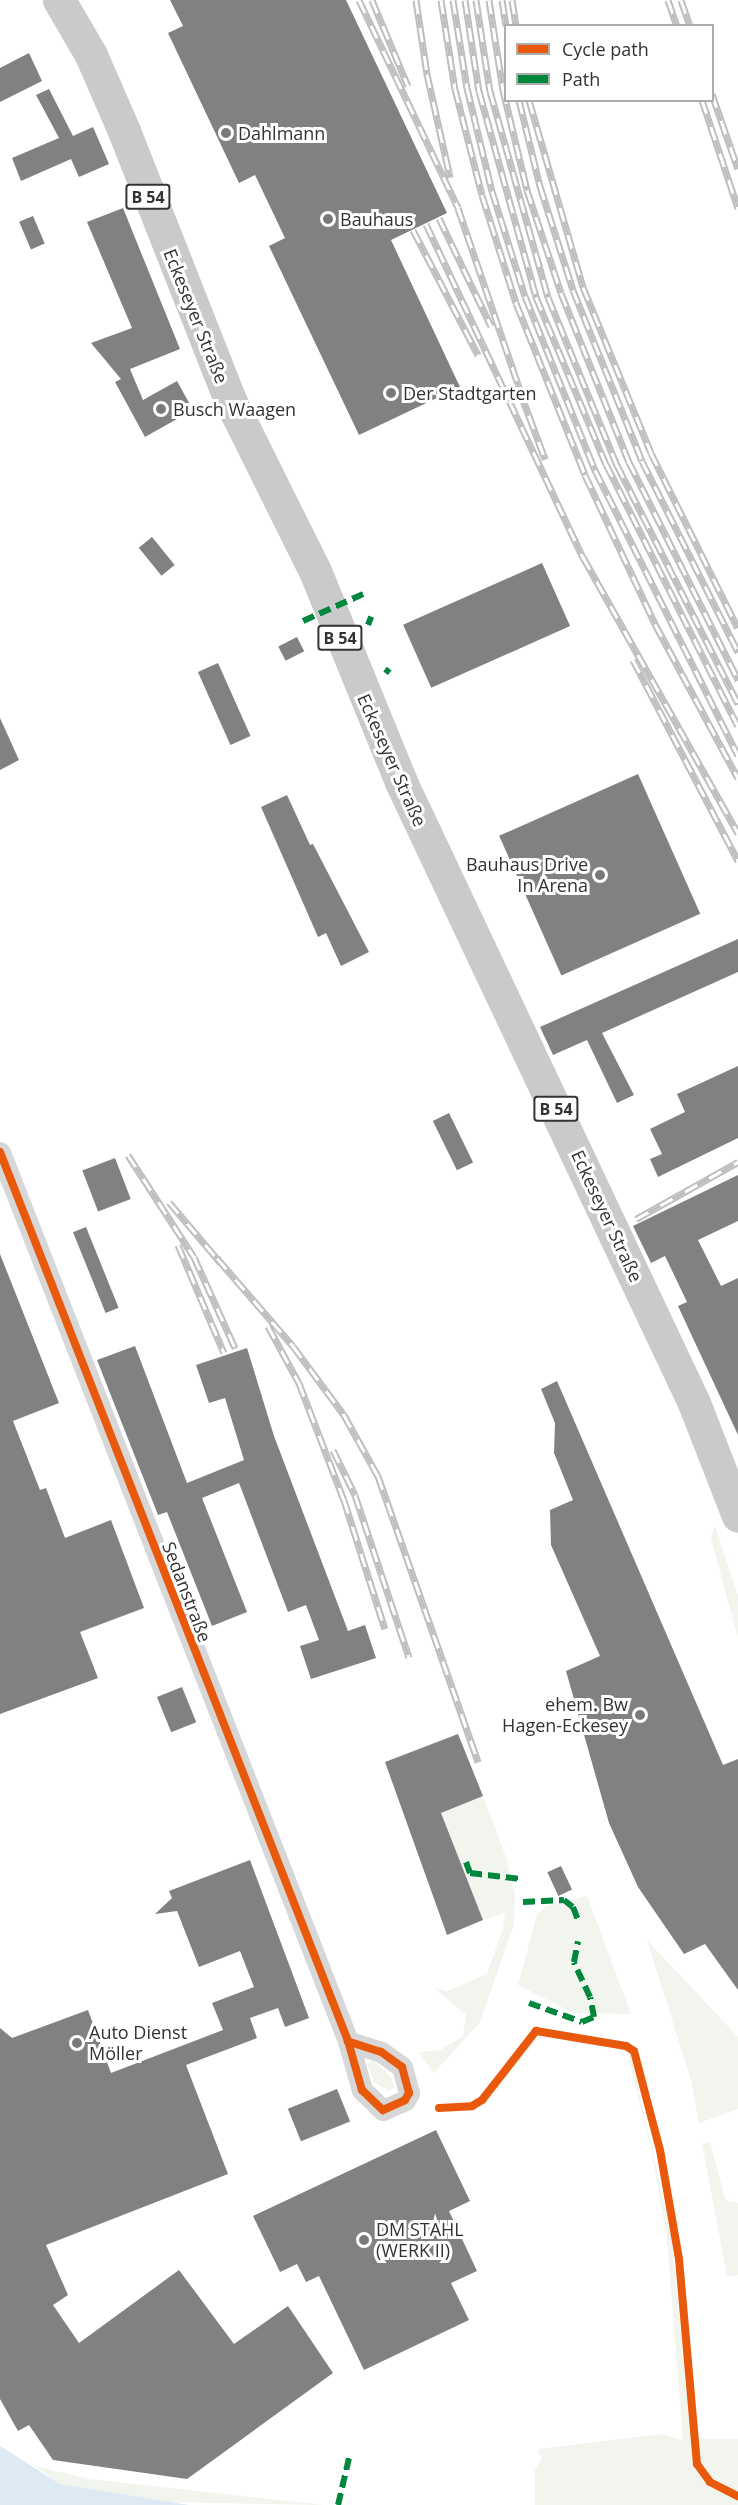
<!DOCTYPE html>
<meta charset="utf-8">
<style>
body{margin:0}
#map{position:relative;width:738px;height:2505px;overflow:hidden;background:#fff;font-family:"Open Sans",sans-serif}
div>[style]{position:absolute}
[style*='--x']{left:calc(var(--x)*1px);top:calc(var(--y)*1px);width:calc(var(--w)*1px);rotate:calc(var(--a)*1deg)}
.green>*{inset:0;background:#f1f5ed}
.water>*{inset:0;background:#ddeaf3}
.building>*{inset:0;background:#818181;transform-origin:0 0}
.minor>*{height:21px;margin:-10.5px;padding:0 10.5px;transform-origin:10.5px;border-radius:10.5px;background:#d7d7d7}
.primary>*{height:33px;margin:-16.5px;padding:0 16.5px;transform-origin:16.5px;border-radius:16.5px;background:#cacaca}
.rail>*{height:7px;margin-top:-3.5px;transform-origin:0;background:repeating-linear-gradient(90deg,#fff 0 14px,#bebebe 0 28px);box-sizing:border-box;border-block:2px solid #bebebe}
.quiet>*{height:6px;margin-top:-3px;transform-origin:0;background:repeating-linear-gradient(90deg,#00873e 0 12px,transparent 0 18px)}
.cycleway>*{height:8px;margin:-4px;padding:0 4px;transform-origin:4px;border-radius:4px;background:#e8590c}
.dots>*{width:16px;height:16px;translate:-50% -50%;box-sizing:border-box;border:3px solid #fff;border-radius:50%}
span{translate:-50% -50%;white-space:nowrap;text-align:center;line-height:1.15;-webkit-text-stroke:6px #fff;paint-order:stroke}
.shield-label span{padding:2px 4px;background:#fff;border:2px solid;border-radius:4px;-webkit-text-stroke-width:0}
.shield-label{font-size:16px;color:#333;font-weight:700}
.poi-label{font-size:18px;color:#333}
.left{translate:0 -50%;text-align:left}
.right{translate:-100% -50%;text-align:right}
.street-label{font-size:18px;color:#333}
.legend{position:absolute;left:504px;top:24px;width:210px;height:78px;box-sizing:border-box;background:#fff;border:2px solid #adadad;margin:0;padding:8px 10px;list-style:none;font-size:18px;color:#333}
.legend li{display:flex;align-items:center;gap:12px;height:30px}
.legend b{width:30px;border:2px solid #adadad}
</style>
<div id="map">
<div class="green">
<div style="clip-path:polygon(715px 1526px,738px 1595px,738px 1638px,711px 1538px)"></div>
<div style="clip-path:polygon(483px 1796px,507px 1860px,515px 1896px,514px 1924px,480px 2022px,434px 2073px,419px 2052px,440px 2050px,463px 2036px,466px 2015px,434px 1988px,447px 1991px,487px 1974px,503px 1928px,505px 1913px,483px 1920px,440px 1813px)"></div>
<div style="clip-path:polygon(587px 1896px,631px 2014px,573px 2013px,518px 1985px,537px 1915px,546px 1906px)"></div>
<div style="clip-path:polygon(647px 1940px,738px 2037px,738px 2109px,699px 2123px,691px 2080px)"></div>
<div style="clip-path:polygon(536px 2036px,630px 2052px,672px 2239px,693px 2465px,708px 2486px,738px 2500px,738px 2505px,535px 2505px,535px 2469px,542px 2459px,538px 2449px,662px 2434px,683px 2440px,667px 2239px,652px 2154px,627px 2052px,549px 2038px,536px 2040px,489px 2102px,465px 2117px,483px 2104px)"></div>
<div style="clip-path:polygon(373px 2060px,391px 2077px,394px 2087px,389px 2091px,374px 2082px,367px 2064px)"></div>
<div style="clip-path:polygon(710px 2142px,726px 2201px,738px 2203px,738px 2275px,727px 2276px,702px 2144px)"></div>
<div style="clip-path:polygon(699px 2439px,738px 2439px,738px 2492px,708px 2475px,700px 2463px)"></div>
<div style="clip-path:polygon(35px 2466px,90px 2479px,324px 2505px,167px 2502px,60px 2484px)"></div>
</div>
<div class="water">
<div style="clip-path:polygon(0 2446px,60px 2484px,189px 2505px,0 2505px)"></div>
</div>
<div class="building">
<div style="clip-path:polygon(170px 0,346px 0,447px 213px,391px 240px,460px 387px,359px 435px,269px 246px,285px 238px,255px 175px,239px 183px,168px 33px,183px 26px)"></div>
<div style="clip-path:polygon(29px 53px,42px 81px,0 102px,0 68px)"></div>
<div style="clip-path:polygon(49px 89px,73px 136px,93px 127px,109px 164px,79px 177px,71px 159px,21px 181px,12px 158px,59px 138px,36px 95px)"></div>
<div style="clip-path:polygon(123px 208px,180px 349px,130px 369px,143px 400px,177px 381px,193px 410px,145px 437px,115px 382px,121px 379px,91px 343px,132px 328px,87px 222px)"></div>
<div style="left:33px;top:216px;width:30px;height:15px;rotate:67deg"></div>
<div style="left:152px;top:537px;width:36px;height:17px;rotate:51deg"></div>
<div style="left:542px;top:563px;width:69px;height:152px;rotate:66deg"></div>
<div style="left:297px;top:637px;width:16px;height:21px;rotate:63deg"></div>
<div style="left:218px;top:663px;width:80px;height:22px;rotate:66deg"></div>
<div style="clip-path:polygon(0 718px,19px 760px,0 770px)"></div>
<div style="left:638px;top:774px;width:153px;height:152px;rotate:66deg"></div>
<div style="clip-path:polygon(287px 795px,310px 845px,313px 844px,369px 952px,341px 966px,326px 933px,318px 937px,261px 807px)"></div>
<div style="clip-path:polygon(738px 939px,738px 972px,602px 1033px,634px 1095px,617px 1103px,587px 1040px,553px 1055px,540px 1027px)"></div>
<div style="clip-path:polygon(738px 1066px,738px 1138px,658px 1177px,650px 1159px,662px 1154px,650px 1129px,685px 1112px,677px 1094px)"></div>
<div style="left:449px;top:1113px;width:55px;height:18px;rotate:64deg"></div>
<div style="left:115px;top:1158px;width:44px;height:35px;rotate:69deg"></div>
<div style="clip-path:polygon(738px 1175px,738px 1221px,698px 1240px,721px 1286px,738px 1278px,738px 1435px,678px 1306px,687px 1302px,665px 1256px,651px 1263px,633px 1226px)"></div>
<div style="left:86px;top:1227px;width:87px;height:14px;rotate:68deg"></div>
<div style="clip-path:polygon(0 1254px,59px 1403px,13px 1421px,40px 1490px,46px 1488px,65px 1538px,111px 1520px,144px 1608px,80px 1632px,98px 1678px,0 1714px)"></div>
<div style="clip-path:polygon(135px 1346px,187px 1483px,244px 1460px,225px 1398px,209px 1403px,196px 1365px,247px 1348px,274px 1436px,348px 1631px,365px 1625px,376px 1658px,311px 1679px,300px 1646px,319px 1640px,306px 1605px,288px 1612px,239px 1483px,202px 1498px,247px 1612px,212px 1626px,167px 1512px,158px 1515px,97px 1360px)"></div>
<div style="clip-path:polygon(557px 1381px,723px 1765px,738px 1759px,738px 1990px,705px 1944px,684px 1954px,638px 1887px,609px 1823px,566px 1671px,600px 1656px,551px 1545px,550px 1510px,573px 1500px,554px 1453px,555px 1423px,541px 1389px)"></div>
<div style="left:182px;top:1687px;width:38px;height:27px;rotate:68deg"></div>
<div style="clip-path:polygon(458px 1734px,483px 1796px,441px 1813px,483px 1920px,447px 1935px,385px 1762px)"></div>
<div style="clip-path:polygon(250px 1860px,309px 2018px,285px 2027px,278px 2008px,250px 2018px,257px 2038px,186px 2065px,228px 2174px,46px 2245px,68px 2295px,53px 2305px,79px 2343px,179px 2270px,234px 2344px,288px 2306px,333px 2373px,187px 2479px,53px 2460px,29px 2425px,18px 2431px,0 2399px,0 2028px,12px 2038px,88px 2010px,111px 2073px,223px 2030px,212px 2003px,254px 1987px,240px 1951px,199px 1967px,177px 1911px,155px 1914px,172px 1898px,169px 1891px)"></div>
<div style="left:561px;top:1866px;width:26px;height:15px;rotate:65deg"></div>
<div style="left:337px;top:2089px;width:35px;height:53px;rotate:68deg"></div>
<div style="clip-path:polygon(436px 2130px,470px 2201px,449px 2211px,477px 2271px,451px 2283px,469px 2320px,364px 2370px,319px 2276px,306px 2282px,297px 2264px,280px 2272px,253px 2216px)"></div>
</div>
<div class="minor">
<div style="--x:0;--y:1152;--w:955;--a:68.62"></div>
<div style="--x:348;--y:2041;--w:51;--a:74.1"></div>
<div style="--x:362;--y:2090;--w:29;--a:44"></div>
<div style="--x:383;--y:2110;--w:24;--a:-24"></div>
<div style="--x:405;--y:2100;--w:8;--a:-60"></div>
<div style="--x:409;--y:2093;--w:27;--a:-105"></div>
<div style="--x:402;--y:2067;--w:26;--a:-144"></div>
<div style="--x:381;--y:2052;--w:35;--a:-162"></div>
</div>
<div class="primary">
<div style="--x:59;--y:0;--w:64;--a:59.8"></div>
<div style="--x:91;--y:55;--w:83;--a:66.5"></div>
<div style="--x:124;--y:131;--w:287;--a:68.5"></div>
<div style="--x:229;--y:398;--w:193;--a:63.6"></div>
<div style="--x:315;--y:571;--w:228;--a:67.8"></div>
<div style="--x:401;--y:782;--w:687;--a:64.74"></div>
<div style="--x:694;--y:1403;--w:121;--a:68.7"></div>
</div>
<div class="rail">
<div style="--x:359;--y:0;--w:230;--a:64.5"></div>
<div style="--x:458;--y:208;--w:199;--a:71.2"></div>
<div style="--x:372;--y:0;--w:93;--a:67.3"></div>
<div style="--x:416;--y:0;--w:75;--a:81.5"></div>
<div style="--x:427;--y:74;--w:106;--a:77.4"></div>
<div style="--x:441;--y:0;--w:90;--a:81.1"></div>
<div style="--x:455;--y:89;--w:109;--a:75.7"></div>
<div style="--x:482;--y:195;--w:113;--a:72.5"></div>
<div style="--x:516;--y:303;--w:185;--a:68.1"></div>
<div style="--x:585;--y:475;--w:165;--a:64.8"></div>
<div style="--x:655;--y:624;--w:175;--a:61.7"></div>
<div style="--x:453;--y:0;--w:89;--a:81"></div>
<div style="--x:467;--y:88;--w:106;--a:76.4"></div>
<div style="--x:492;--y:191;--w:110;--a:72.6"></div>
<div style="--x:525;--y:296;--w:188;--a:68.1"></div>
<div style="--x:595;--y:470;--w:319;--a:63.4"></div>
<div style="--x:465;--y:0;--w:92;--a:81.3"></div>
<div style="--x:479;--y:91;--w:214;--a:74.5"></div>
<div style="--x:536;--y:297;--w:181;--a:67.3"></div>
<div style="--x:606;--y:464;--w:293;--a:63.3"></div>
<div style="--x:476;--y:0;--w:92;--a:81.3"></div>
<div style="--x:490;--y:91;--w:214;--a:74.3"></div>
<div style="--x:548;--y:297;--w:182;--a:67.7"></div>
<div style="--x:617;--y:465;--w:268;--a:63.1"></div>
<div style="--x:489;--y:0;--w:91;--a:81.2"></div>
<div style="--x:503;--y:90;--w:103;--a:76.5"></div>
<div style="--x:527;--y:190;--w:108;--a:71.7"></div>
<div style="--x:561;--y:293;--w:182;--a:68.1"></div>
<div style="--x:629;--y:462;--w:244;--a:63.4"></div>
<div style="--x:502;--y:0;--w:26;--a:81"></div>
<div style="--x:512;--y:0;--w:26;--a:81"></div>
<div style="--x:668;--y:0;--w:28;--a:71"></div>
<div style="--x:681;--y:0;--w:28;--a:71"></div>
<div style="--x:712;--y:94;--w:79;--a:70.9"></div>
<div style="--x:519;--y:100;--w:89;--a:76.3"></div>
<div style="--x:540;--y:186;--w:109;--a:72.4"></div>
<div style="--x:573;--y:290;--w:184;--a:68"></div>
<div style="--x:642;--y:461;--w:214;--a:63.3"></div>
<div style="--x:529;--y:100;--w:195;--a:73.9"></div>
<div style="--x:583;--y:287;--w:179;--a:67.7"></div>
<div style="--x:651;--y:453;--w:195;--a:63.6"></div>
<div style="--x:702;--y:100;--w:114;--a:71.6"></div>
<div style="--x:439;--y:218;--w:120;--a:64.3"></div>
<div style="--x:426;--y:224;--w:368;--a:64.8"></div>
<div style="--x:583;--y:557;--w:317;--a:60.7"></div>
<div style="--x:413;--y:230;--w:141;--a:62.5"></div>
<div style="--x:519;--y:389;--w:75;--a:69.6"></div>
<div style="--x:633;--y:660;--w:227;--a:62.4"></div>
<div style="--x:128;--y:1155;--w:121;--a:57.1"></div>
<div style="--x:194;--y:1257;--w:100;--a:65.7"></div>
<div style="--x:169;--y:1202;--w:80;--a:49.6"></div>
<div style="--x:636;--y:1219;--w:117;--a:-29.2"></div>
<div style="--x:178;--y:1245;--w:117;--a:66.9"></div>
<div style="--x:217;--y:1258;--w:116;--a:49.2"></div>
<div style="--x:293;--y:1346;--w:86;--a:53.5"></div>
<div style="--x:344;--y:1415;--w:70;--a:60.9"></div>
<div style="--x:378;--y:1476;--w:303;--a:70.7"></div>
<div style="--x:268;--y:1326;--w:65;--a:61.5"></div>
<div style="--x:299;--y:1383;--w:125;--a:69"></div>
<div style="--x:344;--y:1500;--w:135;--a:72.4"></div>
<div style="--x:333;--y:1450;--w:50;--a:63.9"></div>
<div style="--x:355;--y:1495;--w:171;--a:71.6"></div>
</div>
<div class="quiet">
<div style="--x:303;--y:621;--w:66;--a:-24.2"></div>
<div style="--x:368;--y:625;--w:9;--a:-69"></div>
<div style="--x:385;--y:669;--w:6;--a:39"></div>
<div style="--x:466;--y:1862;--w:12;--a:70"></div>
<div style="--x:470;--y:1873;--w:51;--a:6.7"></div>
<div style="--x:523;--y:1902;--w:41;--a:-2.8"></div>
<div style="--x:564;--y:1900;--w:11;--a:38"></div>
<div style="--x:573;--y:1907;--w:17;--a:69"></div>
<div style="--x:529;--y:2003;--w:56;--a:19.7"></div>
<div style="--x:582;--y:2022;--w:13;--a:-23"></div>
<div style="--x:594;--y:2017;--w:20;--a:-101"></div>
<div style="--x:590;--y:1997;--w:38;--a:-115"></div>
<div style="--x:574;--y:1962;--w:21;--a:-79"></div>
<div style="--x:338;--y:2505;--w:52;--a:-76.8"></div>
</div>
<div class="cycleway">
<div style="--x:0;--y:1152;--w:955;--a:68.62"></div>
<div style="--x:348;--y:2041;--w:51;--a:74.1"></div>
<div style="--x:362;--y:2090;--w:29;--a:44"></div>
<div style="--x:383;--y:2110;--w:24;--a:-24"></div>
<div style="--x:405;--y:2100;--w:8;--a:-60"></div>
<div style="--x:409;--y:2093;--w:27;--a:-105"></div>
<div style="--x:402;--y:2067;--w:26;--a:-144"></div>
<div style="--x:381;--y:2052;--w:35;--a:-162"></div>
<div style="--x:439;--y:2108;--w:33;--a:-3"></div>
<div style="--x:472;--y:2106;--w:12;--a:-31"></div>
<div style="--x:482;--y:2100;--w:88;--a:-52"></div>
<div style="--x:536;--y:2031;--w:91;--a:9.5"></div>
<div style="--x:626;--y:2046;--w:9;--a:32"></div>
<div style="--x:634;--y:2051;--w:102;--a:75.3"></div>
<div style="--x:660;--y:2150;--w:111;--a:80.1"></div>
<div style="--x:679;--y:2259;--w:206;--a:85"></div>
<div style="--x:697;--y:2464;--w:22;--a:54"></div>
<div style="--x:710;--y:2482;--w:31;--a:27"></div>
</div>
<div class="dots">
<div style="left:226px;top:133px;background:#7a7a7a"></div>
<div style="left:328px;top:219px;background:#7a7a7a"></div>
<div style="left:391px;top:393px;background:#7a7a7a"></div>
<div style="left:161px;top:409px;background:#7a7a7a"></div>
<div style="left:600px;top:875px;background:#7a7a7a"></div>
<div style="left:640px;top:1715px;background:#7a7a7a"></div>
<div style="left:77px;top:2043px;background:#7a7a7a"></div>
<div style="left:364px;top:2240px;background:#7a7a7a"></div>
</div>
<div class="shield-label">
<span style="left:148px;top:197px">B 54</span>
<span style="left:340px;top:638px">B 54</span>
<span style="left:556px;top:1109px">B 54</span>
</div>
<div class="poi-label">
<span class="left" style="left:238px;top:133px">Dahlmann</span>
<span class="left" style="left:340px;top:219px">Bauhaus</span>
<span class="left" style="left:403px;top:393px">Der Stadtgarten</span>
<span class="left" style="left:173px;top:409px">Busch Waagen</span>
<span class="right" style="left:588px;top:875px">Bauhaus Drive<br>In Arena</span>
<span class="right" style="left:628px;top:1715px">ehem. Bw<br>Hagen-Eckesey</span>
<span class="left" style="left:89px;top:2043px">Auto Dienst<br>Möller</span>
<span class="left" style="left:376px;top:2240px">DM STAHL<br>(WERK II)</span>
</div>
<div class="street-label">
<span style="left:196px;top:316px;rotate:68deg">Eckeseyer Straße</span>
<span style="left:392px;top:760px;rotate:66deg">Eckeseyer Straße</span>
<span style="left:607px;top:1216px;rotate:65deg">Eckeseyer Straße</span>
<span style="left:187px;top:1592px;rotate:69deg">Sedanstraße</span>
</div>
<ul class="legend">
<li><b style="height:8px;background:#e8590c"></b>Cycle path</li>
<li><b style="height:8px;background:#00873e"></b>Path</li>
</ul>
</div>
